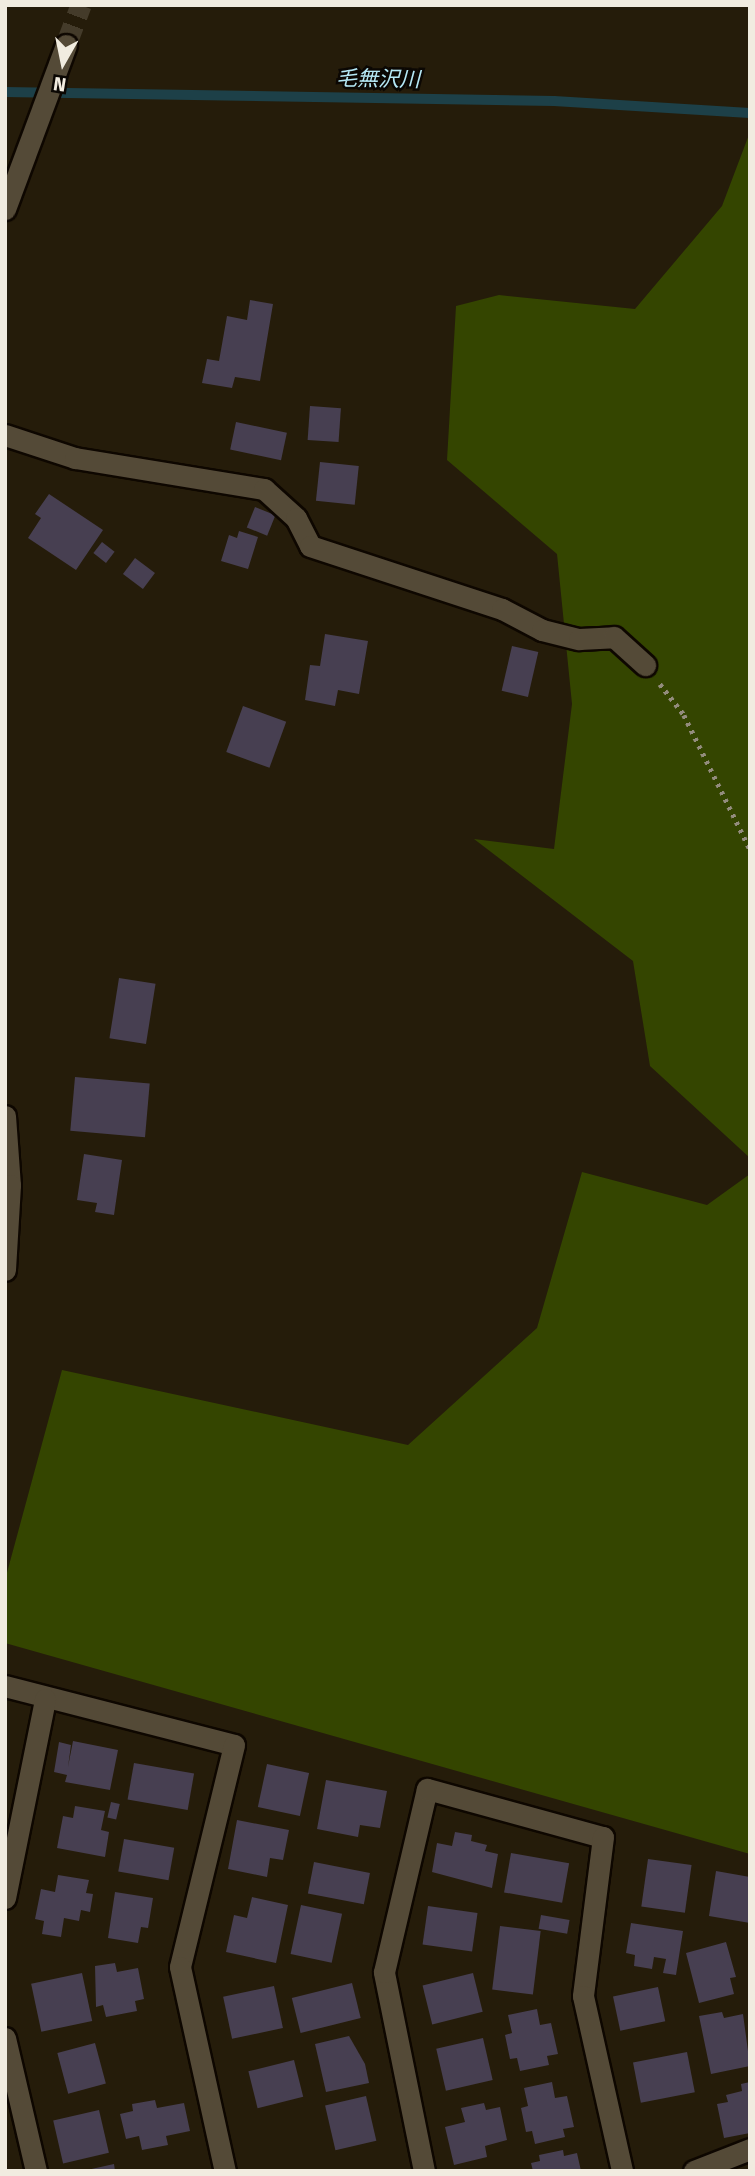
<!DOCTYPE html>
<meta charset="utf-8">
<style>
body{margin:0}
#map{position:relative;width:755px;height:2176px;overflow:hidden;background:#251c0a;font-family:"Fira Sans","Noto Sans JP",sans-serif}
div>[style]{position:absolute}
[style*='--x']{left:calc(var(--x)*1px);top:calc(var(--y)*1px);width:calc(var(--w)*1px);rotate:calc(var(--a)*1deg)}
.green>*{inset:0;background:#344500}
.stream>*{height:10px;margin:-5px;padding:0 5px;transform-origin:5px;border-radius:5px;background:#1d4048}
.building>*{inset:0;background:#473f51;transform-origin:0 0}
.secondary-tunnel>*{height:21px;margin-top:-10.5px;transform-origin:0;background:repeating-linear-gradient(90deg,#443b2a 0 21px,transparent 0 31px)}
.path>*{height:4.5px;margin-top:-2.25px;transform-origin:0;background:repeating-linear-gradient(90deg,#938c7d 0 3.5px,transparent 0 8.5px)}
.roads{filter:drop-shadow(2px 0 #0e0700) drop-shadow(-2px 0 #0e0700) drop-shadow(0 2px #0e0700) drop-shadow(0 -2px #0e0700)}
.street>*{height:21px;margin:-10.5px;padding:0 10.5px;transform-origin:10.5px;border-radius:10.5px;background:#544a37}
.secondary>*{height:21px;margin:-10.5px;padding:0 10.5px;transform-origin:10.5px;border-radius:10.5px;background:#544a37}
span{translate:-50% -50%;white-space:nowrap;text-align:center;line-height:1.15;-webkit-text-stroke:5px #0b0703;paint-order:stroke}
.water-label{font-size:21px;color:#b5e8f5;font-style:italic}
.frame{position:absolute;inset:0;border:7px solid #f1ece0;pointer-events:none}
.north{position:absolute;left:28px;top:28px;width:70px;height:70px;-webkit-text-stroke:5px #0b0703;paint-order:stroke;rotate:189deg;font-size:19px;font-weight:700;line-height:28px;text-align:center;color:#f1ece0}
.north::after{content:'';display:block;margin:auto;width:24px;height:32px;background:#f1ece0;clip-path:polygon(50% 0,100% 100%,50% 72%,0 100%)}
</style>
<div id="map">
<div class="green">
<div style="clip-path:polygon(750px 132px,750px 1158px,650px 1066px,633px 961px,474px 839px,554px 849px,572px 704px,557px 554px,447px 460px,456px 306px,499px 295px,635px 309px,722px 206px)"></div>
<div style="clip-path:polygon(582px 1172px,707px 1205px,750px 1174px,750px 1854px,5px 1643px,5px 1580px,62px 1370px,408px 1445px,537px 1328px)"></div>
</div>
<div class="stream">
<div style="--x:5;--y:92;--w:549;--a:0.94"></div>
<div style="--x:554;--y:101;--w:196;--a:3.5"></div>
</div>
<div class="building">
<div style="clip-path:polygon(250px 300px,273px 304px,260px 381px,235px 377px,232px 388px,202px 383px,207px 359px,219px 361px,227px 316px,247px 320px)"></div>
<div style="left:310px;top:406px;width:31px;height:34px;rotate:4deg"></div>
<div style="left:236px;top:422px;width:52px;height:28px;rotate:12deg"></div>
<div style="left:320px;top:462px;width:39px;height:39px;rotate:6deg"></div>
<div style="clip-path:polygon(49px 494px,103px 530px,76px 570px,28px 538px,41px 518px,35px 514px)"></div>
<div style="left:255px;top:507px;width:22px;height:22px;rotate:22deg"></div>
<div style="clip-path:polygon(239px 531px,258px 537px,248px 569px,221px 561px,229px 535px,237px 538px)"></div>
<div style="left:102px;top:542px;width:16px;height:14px;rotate:38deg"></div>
<div style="left:135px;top:558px;width:25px;height:20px;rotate:37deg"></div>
<div style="clip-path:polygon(325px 634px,368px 641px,359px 694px,338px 690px,335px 706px,305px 700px,310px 665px,320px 666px)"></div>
<div style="left:512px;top:646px;width:27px;height:46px;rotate:13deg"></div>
<div style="left:243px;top:706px;width:46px;height:49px;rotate:20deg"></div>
<div style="left:119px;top:978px;width:37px;height:61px;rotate:9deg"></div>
<div style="left:75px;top:1077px;width:75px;height:54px;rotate:5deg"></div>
<div style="clip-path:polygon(84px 1154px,122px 1160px,114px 1215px,95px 1212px,97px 1203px,77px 1200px)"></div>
<div style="clip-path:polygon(73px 1741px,118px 1750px,110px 1790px,65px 1782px,67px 1775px,54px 1772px,59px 1742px,71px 1745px,68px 1767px)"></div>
<div style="left:134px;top:1763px;width:61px;height:37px;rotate:10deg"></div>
<div style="left:267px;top:1764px;width:43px;height:44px;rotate:12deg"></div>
<div style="clip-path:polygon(326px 1780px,387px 1791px,380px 1828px,360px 1825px,358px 1837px,317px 1829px)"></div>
<div style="left:111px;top:1802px;width:9px;height:16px;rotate:13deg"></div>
<div style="clip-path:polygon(75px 1806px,105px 1811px,101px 1830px,109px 1832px,105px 1857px,57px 1848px,63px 1816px,73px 1818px)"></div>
<div style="clip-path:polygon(237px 1820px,289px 1830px,283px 1860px,270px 1858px,267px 1877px,228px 1869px)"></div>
<div style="clip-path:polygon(455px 1832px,472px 1835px,471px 1841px,487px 1845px,485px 1851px,498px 1854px,492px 1888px,432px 1872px,437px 1843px,452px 1846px)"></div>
<div style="left:124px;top:1839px;width:51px;height:33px;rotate:10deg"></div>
<div style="left:511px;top:1853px;width:59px;height:40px;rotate:10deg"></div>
<div style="left:648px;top:1859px;width:44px;height:48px;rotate:8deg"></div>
<div style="left:314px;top:1862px;width:57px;height:32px;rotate:11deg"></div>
<div style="clip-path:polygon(716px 1871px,750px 1877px,750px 1923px,709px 1916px)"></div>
<div style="clip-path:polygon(58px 1875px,89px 1880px,86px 1893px,93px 1894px,90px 1912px,81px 1910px,79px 1921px,64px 1918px,61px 1937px,42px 1934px,44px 1921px,35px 1919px,41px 1889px,55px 1892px)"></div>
<div style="clip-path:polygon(115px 1892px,153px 1898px,148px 1928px,141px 1927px,138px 1943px,108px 1938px)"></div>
<div style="clip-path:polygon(252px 1897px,288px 1905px,276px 1963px,226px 1952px,234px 1915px,247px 1918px)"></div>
<div style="left:301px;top:1905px;width:42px;height:50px;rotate:12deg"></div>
<div style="left:428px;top:1906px;width:50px;height:39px;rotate:8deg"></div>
<div style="left:541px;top:1915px;width:29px;height:14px;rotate:10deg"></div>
<div style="clip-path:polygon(631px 1923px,683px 1931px,676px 1975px,663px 1973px,666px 1959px,654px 1957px,652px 1969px,634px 1966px,635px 1955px,626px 1953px)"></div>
<div style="left:500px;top:1926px;width:41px;height:64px;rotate:7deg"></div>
<div style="clip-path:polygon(726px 1942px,736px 1977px,730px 1978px,734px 1994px,699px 2003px,686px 1953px)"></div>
<div style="clip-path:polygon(115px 1963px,117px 1972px,138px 1968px,144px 1999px,135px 2001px,137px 2011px,106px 2017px,103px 2005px,96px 2007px,95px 1966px)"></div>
<div style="left:82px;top:1973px;width:49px;height:52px;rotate:78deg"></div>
<div style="left:473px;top:1973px;width:40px;height:52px;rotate:76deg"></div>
<div style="left:352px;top:1983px;width:36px;height:62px;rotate:76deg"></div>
<div style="left:274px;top:1986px;width:43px;height:52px;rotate:78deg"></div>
<div style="left:658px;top:1987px;width:35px;height:46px;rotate:78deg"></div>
<div style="clip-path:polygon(537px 2009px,540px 2025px,551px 2023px,558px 2054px,547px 2056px,549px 2065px,520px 2071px,517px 2058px,510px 2059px,505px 2035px,512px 2033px,508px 2015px)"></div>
<div style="clip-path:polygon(722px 2012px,724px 2018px,743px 2014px,750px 2066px,711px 2074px,699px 2016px)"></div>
<div style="clip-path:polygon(349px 2036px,365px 2064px,369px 2083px,326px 2092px,315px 2044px)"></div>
<div style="left:483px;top:2038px;width:43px;height:48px;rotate:77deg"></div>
<div style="left:95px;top:2043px;width:42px;height:39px;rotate:75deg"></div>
<div style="left:687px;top:2052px;width:41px;height:55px;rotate:79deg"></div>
<div style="left:294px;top:2060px;width:38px;height:47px;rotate:76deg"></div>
<div style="clip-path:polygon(552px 2082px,555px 2098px,567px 2096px,574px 2127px,563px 2129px,565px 2137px,535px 2144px,532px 2131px,526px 2132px,521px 2108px,528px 2106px,524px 2088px)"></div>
<div style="clip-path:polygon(750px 2082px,750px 2133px,724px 2138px,717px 2104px,728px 2102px,726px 2095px,742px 2091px,741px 2084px)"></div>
<div style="left:366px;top:2096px;width:46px;height:42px;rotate:77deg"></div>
<div style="clip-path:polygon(155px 2100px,157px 2108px,184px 2103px,190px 2131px,166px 2136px,168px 2145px,142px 2150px,139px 2136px,126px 2139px,120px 2114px,133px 2111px,132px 2104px)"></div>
<div style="clip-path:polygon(484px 2103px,486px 2110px,500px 2107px,507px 2140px,485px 2146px,487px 2157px,454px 2165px,445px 2127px,465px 2122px,461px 2108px)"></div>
<div style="left:99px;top:2110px;width:44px;height:47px;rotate:77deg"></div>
<div style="clip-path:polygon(563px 2150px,564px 2156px,577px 2153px,581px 2171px,533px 2171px,531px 2163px,540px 2161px,539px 2155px)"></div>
<div style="clip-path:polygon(114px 2164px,115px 2171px,87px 2171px,87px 2170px)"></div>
</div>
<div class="secondary-tunnel">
<div style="--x:66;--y:45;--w:43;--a:-69.4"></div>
</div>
<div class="path">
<div style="--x:660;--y:684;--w:39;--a:52"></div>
<div style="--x:684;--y:715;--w:149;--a:63.8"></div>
</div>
<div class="roads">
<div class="street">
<div style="--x:5;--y:435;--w:74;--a:18.2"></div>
<div style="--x:75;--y:458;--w:192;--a:9.3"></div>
<div style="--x:264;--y:489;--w:43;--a:42.2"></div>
<div style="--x:296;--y:518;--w:31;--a:63"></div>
<div style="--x:310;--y:546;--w:202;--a:18.2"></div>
<div style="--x:502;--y:609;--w:45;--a:27.7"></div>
<div style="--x:542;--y:630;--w:38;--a:14"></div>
<div style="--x:579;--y:639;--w:35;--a:-3"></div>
<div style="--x:614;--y:637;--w:42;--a:42.1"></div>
<div style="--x:5;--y:1686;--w:236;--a:14.4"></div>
<div style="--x:234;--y:1745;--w:228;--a:103.7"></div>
<div style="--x:180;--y:1967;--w:209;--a:77.6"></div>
<div style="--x:5;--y:1898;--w:203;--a:-78.6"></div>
<div style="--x:5;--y:2038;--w:137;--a:76.9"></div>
<div style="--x:424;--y:2171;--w:203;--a:-101.4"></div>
<div style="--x:384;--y:1972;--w:188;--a:-76.8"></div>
<div style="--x:427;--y:1789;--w:182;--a:15.3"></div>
<div style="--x:603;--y:1837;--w:160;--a:97.2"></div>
<div style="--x:583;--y:1996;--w:179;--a:77.4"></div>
<div style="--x:694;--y:2171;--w:60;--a:-21.4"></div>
</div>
<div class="secondary">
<div style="--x:5;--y:209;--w:175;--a:-69.6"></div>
<div style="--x:5;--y:1116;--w:69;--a:85.9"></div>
<div style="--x:10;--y:1185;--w:85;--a:93.4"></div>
</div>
</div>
<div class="water-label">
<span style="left:378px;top:79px;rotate:1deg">毛無沢川</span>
</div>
<div class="frame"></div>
<div class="north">N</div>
</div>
